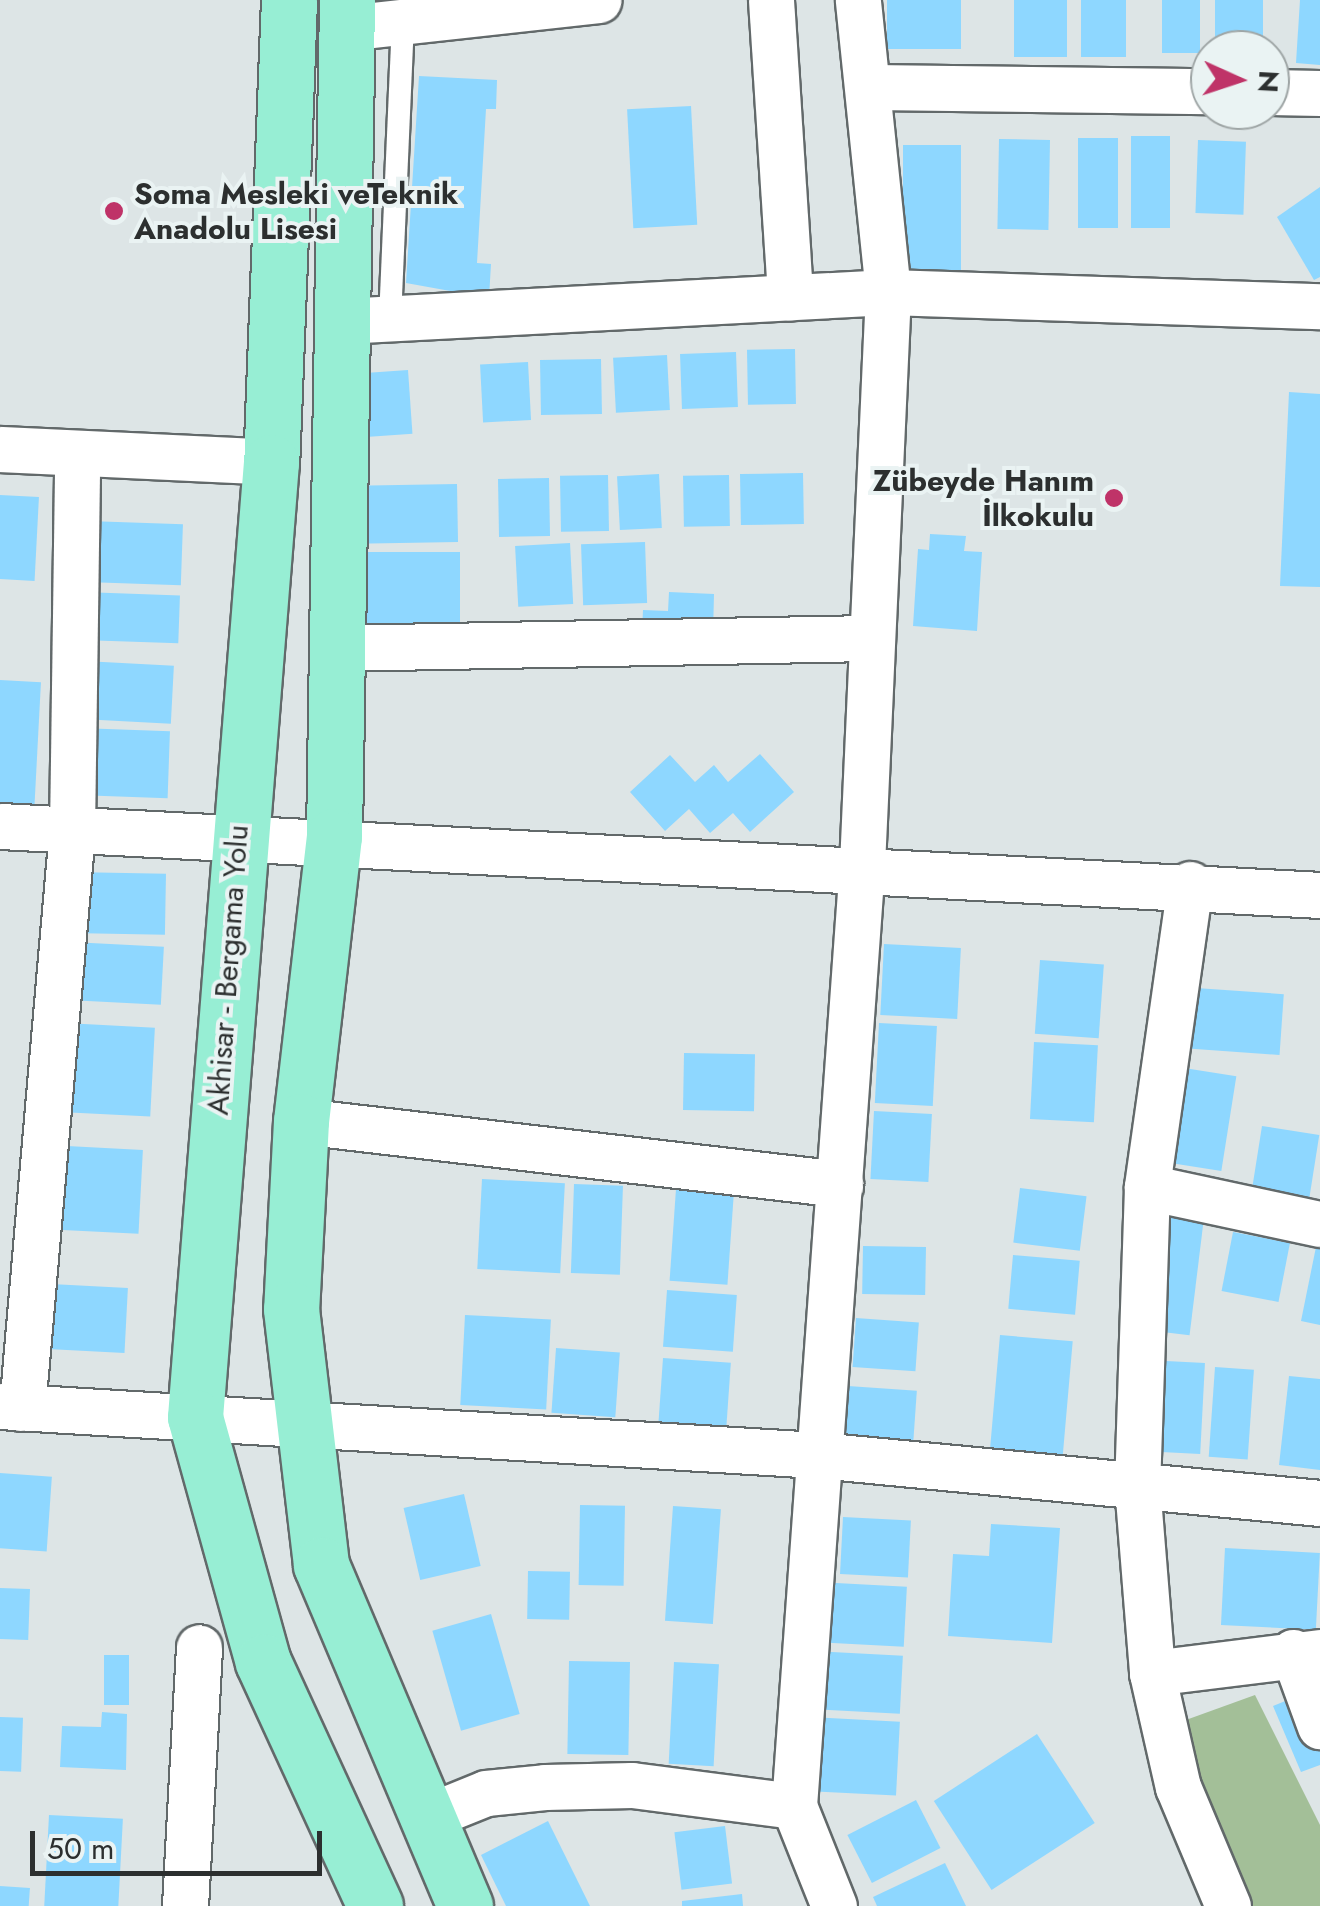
<!DOCTYPE html>
<meta charset="utf-8">
<style>
body{margin:0}
#map{position:relative;width:1320px;height:1906px;overflow:hidden;background:#dde5e6;font-family:Jost,sans-serif}
div>[style]{position:absolute}
[style*='--x']{left:calc(var(--x)*1px);top:calc(var(--y)*1px);width:calc(var(--w)*1px);rotate:calc(var(--a)*1deg)}
.green>*{inset:0;background:#a3bf98}
.building>*{inset:0;background:#8ed7ff;transform-origin:0 0}
.roads{filter:drop-shadow(2px 0 #62696a) drop-shadow(-2px 0 #62696a) drop-shadow(0 2px #62696a) drop-shadow(0 -2px #62696a)}
.lane>*{height:22px;margin:-11px;padding:0 11px;transform-origin:11px;border-radius:11px;background:#fff}
.street>*{height:45px;margin:-22.5px;padding:0 22.5px;transform-origin:22.5px;border-radius:22.5px;background:#fff}
.primary>*{height:55px;margin:-27.5px;padding:0 27.5px;transform-origin:27.5px;border-radius:27.5px;background:#97eed4}
.dots>*{width:28px;height:28px;translate:-50% -50%;box-sizing:border-box;border:5px solid #eaf3f3;border-radius:50%}
span{translate:-50% -50%;white-space:nowrap;text-align:center;line-height:1.15;-webkit-text-stroke:8px #eaf3f3;paint-order:stroke}
.poi-label{font-size:30px;color:#2c2f2f;font-weight:700}
.left{translate:0 -50%;text-align:left}
.right{translate:-100% -50%;text-align:right}
.street-label{font-size:30px;color:#2c2f2f}
.north{position:absolute;left:1190px;top:30px;width:100px;height:100px;box-sizing:border-box;background:#eaf3f3;border:2px solid #9ea5a5;border-radius:50%;rotate:93deg;font-size:28px;font-weight:700;line-height:40px;text-align:center;color:#2c2f2f}
.north::after{content:'';display:block;margin:auto;width:35px;height:45px;background:#bf3368;clip-path:polygon(50% 0,100% 100%,50% 72%,0 100%)}
.scale{position:absolute;left:30px;top:1831px;width:292px;height:45px;box-sizing:border-box;border:5px solid #2c2f2f;border-top:0;padding-left:12px;font-size:30px;line-height:35px;white-space:nowrap;color:#2c2f2f;-webkit-text-stroke:8px #eaf3f3;paint-order:stroke}
</style>
<div id="map">
<div class="green">
<div style="clip-path:polygon(1255px 1695px,1320px 1825px,1320px 1906px,1247px 1906px,1172px 1725px)"></div>
</div>
<div class="building">
<div style="left:887px;top:0;width:74px;height:49px"></div>
<div style="left:1014px;top:0;width:53px;height:57px"></div>
<div style="left:1081px;top:0;width:45px;height:57px"></div>
<div style="left:1162px;top:0;width:38px;height:53px"></div>
<div style="left:1215px;top:0;width:48px;height:50px"></div>
<div style="clip-path:polygon(1300px 0,1320px 0,1320px 65px,1296px 63px)"></div>
<div style="clip-path:polygon(419px 76px,497px 80px,496px 109px,486px 109px,477px 263px,491px 264px,489px 298px,406px 283px)"></div>
<div style="left:691px;top:106px;width:119px;height:64px;rotate:87deg"></div>
<div style="left:1131px;top:136px;width:39px;height:92px"></div>
<div style="left:1078px;top:138px;width:40px;height:90px"></div>
<div style="left:999px;top:139px;width:51px;height:90px;rotate:1deg"></div>
<div style="left:1198px;top:140px;width:48px;height:73px;rotate:2deg"></div>
<div style="left:961px;top:145px;width:132px;height:58px;rotate:90deg"></div>
<div style="clip-path:polygon(1320px 187px,1320px 277px,1314px 280px,1277px 217px)"></div>
<div style="left:795px;top:349px;width:55px;height:48px;rotate:89deg"></div>
<div style="left:736px;top:352px;width:55px;height:56px;rotate:88deg"></div>
<div style="left:667px;top:355px;width:55px;height:54px;rotate:87deg"></div>
<div style="left:601px;top:359px;width:55px;height:61px;rotate:89deg"></div>
<div style="left:528px;top:362px;width:58px;height:48px;rotate:87deg"></div>
<div style="left:408px;top:370px;width:64px;height:68px;rotate:86deg"></div>
<div style="clip-path:polygon(1289px 392px,1320px 394px,1320px 587px,1280px 586px)"></div>
<div style="left:803px;top:473px;width:51px;height:63px;rotate:89deg"></div>
<div style="left:659px;top:474px;width:54px;height:42px;rotate:87deg"></div>
<div style="left:608px;top:475px;width:56px;height:48px;rotate:89deg"></div>
<div style="left:729px;top:475px;width:51px;height:46px;rotate:89deg"></div>
<div style="left:549px;top:478px;width:58px;height:51px;rotate:89deg"></div>
<div style="left:457px;top:484px;width:58px;height:102px;rotate:89deg"></div>
<div style="left:0;top:495px;width:39px;height:84px;rotate:3deg"></div>
<div style="left:88px;top:521px;width:95px;height:61px;rotate:2deg"></div>
<div style="clip-path:polygon(930px 534px,966px 536px,964px 551px,982px 552px,977px 631px,913px 626px,918px 549px,929px 550px)"></div>
<div style="left:645px;top:542px;width:61px;height:64px;rotate:88deg"></div>
<div style="left:570px;top:543px;width:61px;height:55px;rotate:87deg"></div>
<div style="left:460px;top:552px;width:82px;height:105px;rotate:90deg"></div>
<div style="left:83px;top:592px;width:97px;height:48px;rotate:2deg"></div>
<div style="clip-path:polygon(669px 592px,714px 594px,713px 634px,642px 631px,643px 610px,668px 611px)"></div>
<div style="left:84px;top:661px;width:90px;height:58px;rotate:3deg"></div>
<div style="left:0;top:680px;width:41px;height:126px;rotate:3deg"></div>
<div style="left:79px;top:728px;width:91px;height:67px;rotate:2deg"></div>
<div style="clip-path:polygon(760px 754px,794px 792px,750px 832px,733px 813px,710px 833px,689px 809px,665px 831px,630px 792px,670px 755px,695px 782px,714px 765px,728px 782px)"></div>
<div style="left:71px;top:872px;width:95px;height:61px;rotate:1deg"></div>
<div style="left:71px;top:942px;width:93px;height:58px;rotate:3deg"></div>
<div style="left:884px;top:944px;width:77px;height:71px;rotate:3deg"></div>
<div style="left:1040px;top:960px;width:64px;height:74px;rotate:4deg"></div>
<div style="left:1196px;top:988px;width:88px;height:61px;rotate:4deg"></div>
<div style="left:65px;top:1023px;width:90px;height:89px;rotate:3deg"></div>
<div style="left:879px;top:1023px;width:58px;height:80px;rotate:3deg"></div>
<div style="left:1034px;top:1042px;width:64px;height:77px;rotate:3deg"></div>
<div style="left:684px;top:1053px;width:71px;height:57px;rotate:1deg"></div>
<div style="left:1184px;top:1068px;width:53px;height:96px;rotate:9deg"></div>
<div style="left:874px;top:1111px;width:58px;height:68px;rotate:3deg"></div>
<div style="left:1262px;top:1126px;width:58px;height:71px;rotate:9deg"></div>
<div style="left:67px;top:1146px;width:76px;height:84px;rotate:3deg"></div>
<div style="left:482px;top:1179px;width:83px;height:90px;rotate:3deg"></div>
<div style="left:574px;top:1184px;width:49px;height:89px;rotate:2deg"></div>
<div style="left:1020px;top:1188px;width:67px;height:55px;rotate:7deg"></div>
<div style="left:676px;top:1189px;width:58px;height:92px;rotate:4deg"></div>
<div style="left:1162px;top:1215px;width:42px;height:116px;rotate:7deg"></div>
<div style="left:1233px;top:1232px;width:58px;height:60px;rotate:11deg"></div>
<div style="clip-path:polygon(1317px 1242px,1320px 1243px,1320px 1325px,1301px 1321px)"></div>
<div style="left:863px;top:1246px;width:63px;height:48px;rotate:1deg"></div>
<div style="left:1013px;top:1255px;width:67px;height:54px;rotate:5deg"></div>
<div style="left:51px;top:1284px;width:77px;height:65px;rotate:3deg"></div>
<div style="left:667px;top:1290px;width:70px;height:57px;rotate:4deg"></div>
<div style="left:465px;top:1315px;width:86px;height:90px;rotate:3deg"></div>
<div style="left:856px;top:1318px;width:63px;height:49px;rotate:4deg"></div>
<div style="left:1000px;top:1335px;width:73px;height:121px;rotate:5deg"></div>
<div style="left:556px;top:1348px;width:64px;height:65px;rotate:4deg"></div>
<div style="left:663px;top:1358px;width:68px;height:67px;rotate:4deg"></div>
<div style="left:1166px;top:1361px;width:39px;height:91px;rotate:3deg"></div>
<div style="left:1215px;top:1367px;width:39px;height:90px;rotate:4deg"></div>
<div style="clip-path:polygon(1289px 1376px,1320px 1379px,1320px 1470px,1279px 1465px)"></div>
<div style="left:848px;top:1386px;width:69px;height:52px;rotate:4deg"></div>
<div style="left:0;top:1473px;width:52px;height:75px;rotate:4deg"></div>
<div style="left:464px;top:1494px;width:74px;height:62px;rotate:77deg"></div>
<div style="left:580px;top:1505px;width:45px;height:80px;rotate:1deg"></div>
<div style="left:673px;top:1506px;width:48px;height:115px;rotate:4deg"></div>
<div style="left:843px;top:1517px;width:68px;height:57px;rotate:3deg"></div>
<div style="clip-path:polygon(991px 1524px,1060px 1528px,1052px 1643px,948px 1636px,953px 1554px,989px 1556px)"></div>
<div style="left:1225px;top:1548px;width:95px;height:77px;rotate:3deg"></div>
<div style="left:528px;top:1571px;width:42px;height:48px;rotate:1deg"></div>
<div style="left:817px;top:1582px;width:90px;height:60px;rotate:3deg"></div>
<div style="left:0;top:1588px;width:30px;height:51px;rotate:2deg"></div>
<div style="left:491px;top:1614px;width:104px;height:61px;rotate:74deg"></div>
<div style="left:813px;top:1651px;width:90px;height:58px;rotate:3deg"></div>
<div style="left:104px;top:1655px;width:25px;height:50px"></div>
<div style="left:569px;top:1661px;width:61px;height:93px;rotate:1deg"></div>
<div style="left:674px;top:1662px;width:45px;height:102px;rotate:3deg"></div>
<div style="clip-path:polygon(1300px 1695px,1320px 1743px,1320px 1765px,1301px 1772px,1273px 1706px)"></div>
<div style="clip-path:polygon(102px 1712px,127px 1714px,126px 1770px,60px 1767px,62px 1726px,101px 1727px)"></div>
<div style="left:0;top:1717px;width:23px;height:54px;rotate:2deg"></div>
<div style="left:810px;top:1717px;width:90px;height:74px;rotate:3deg"></div>
<div style="left:1037px;top:1734px;width:106px;height:123px;rotate:57deg"></div>
<div style="left:916px;top:1800px;width:54px;height:77px;rotate:63deg"></div>
<div style="left:49px;top:1815px;width:74px;height:91px;rotate:3deg"></div>
<div style="clip-path:polygon(548px 1821px,590px 1906px,506px 1906px,481px 1855px)"></div>
<div style="left:725px;top:1826px;width:58px;height:51px;rotate:83deg"></div>
<div style="clip-path:polygon(945px 1863px,966px 1906px,877px 1906px,873px 1897px)"></div>
<div style="left:0;top:1886px;width:30px;height:20px;rotate:4deg"></div>
<div style="clip-path:polygon(742px 1894px,743px 1906px,682px 1906px,682px 1901px)"></div>
</div>
<div class="roads">
<div class="lane">
<div style="--x:390;--y:319;--w:301;--a:-87.5"></div>
</div>
<div class="street">
<div style="--x:771;--y:0;--w:298;--a:86.3"></div>
<div style="--x:346;--y:28;--w:254;--a:-6.3"></div>
<div style="--x:872;--y:87;--w:338;--a:0.7"></div>
<div style="--x:1270;--y:92;--w:50;--a:1.1"></div>
<div style="--x:342;--y:321;--w:547;--a:-3.04"></div>
<div style="--x:888;--y:292;--w:432;--a:1.9"></div>
<div style="--x:0;--y:449;--w:271;--a:2.7"></div>
<div style="--x:335;--y:648;--w:537;--a:-1.07"></div>
<div style="--x:0;--y:826;--w:1322;--a:2.99"></div>
<div style="--x:1190;--y:884;--w:306;--a:98.1"></div>
<div style="--x:1147;--y:1187;--w:298;--a:91.9"></div>
<div style="--x:1137;--y:1485;--w:189;--a:85.4"></div>
<div style="--x:1152;--y:1673;--w:117;--a:77.2"></div>
<div style="--x:1178;--y:1787;--w:129;--a:67.2"></div>
<div style="--x:301;--y:1121;--w:543;--a:6.67"></div>
<div style="--x:1147;--y:1187;--w:177;--a:12.1"></div>
<div style="--x:0;--y:1406;--w:819;--a:3.43"></div>
<div style="--x:818;--y:1455;--w:504;--a:5.46"></div>
<div style="--x:22;--y:1408;--w:579;--a:-85.05"></div>
<div style="--x:72;--y:831;--w:378;--a:-89.2"></div>
<div style="--x:1293;--y:1652;--w:79;--a:70"></div>
<div style="--x:1152;--y:1673;--w:169;--a:-7.1"></div>
<div style="--x:429;--y:1816;--w:61;--a:-22"></div>
<div style="--x:486;--y:1793;--w:59;--a:-5.8"></div>
<div style="--x:545;--y:1787;--w:87;--a:-1.3"></div>
<div style="--x:632;--y:1785;--w:163;--a:7.4"></div>
<div style="--x:185;--y:1906;--w:259;--a:-86.9"></div>
<div style="--x:834;--y:1906;--w:108;--a:-111.8"></div>
<div style="--x:794;--y:1806;--w:943;--a:-85.87"></div>
<div style="--x:862;--y:865;--w:574;--a:-87.4"></div>
<div style="--x:888;--y:292;--w:294;--a:-95.9"></div>
</div>
<div class="primary">
<div style="--x:289;--y:0;--w:462;--a:92.2"></div>
<div style="--x:271;--y:462;--w:958;--a:94.55"></div>
<div style="--x:195;--y:1417;--w:254;--a:74.5"></div>
<div style="--x:263;--y:1662;--w:268;--a:65.3"></div>
<div style="--x:347;--y:0;--w:836;--a:90.89"></div>
<div style="--x:334;--y:836;--w:287;--a:96.6"></div>
<div style="--x:301;--y:1121;--w:188;--a:93"></div>
<div style="--x:291;--y:1309;--w:258;--a:83.3"></div>
<div style="--x:321;--y:1565;--w:370;--a:67.1"></div>
</div>
</div>
<div class="dots">
<div style="left:114px;top:211px;background:#bf3368"></div>
<div style="left:1114px;top:498px;background:#bf3368"></div>
</div>
<div class="poi-label">
<span class="left" style="left:134px;top:211px">Soma Mesleki veTeknik<br>Anadolu Lisesi</span>
<span class="right" style="left:1094px;top:498px">Zübeyde Hanım<br>İlkokulu</span>
</div>
<div class="street-label">
<span style="left:228px;top:970px;rotate:-86deg">Akhisar - Bergama Yolu</span>
</div>
<div class="north">N</div>
<div class="scale">50 m</div>
</div>
